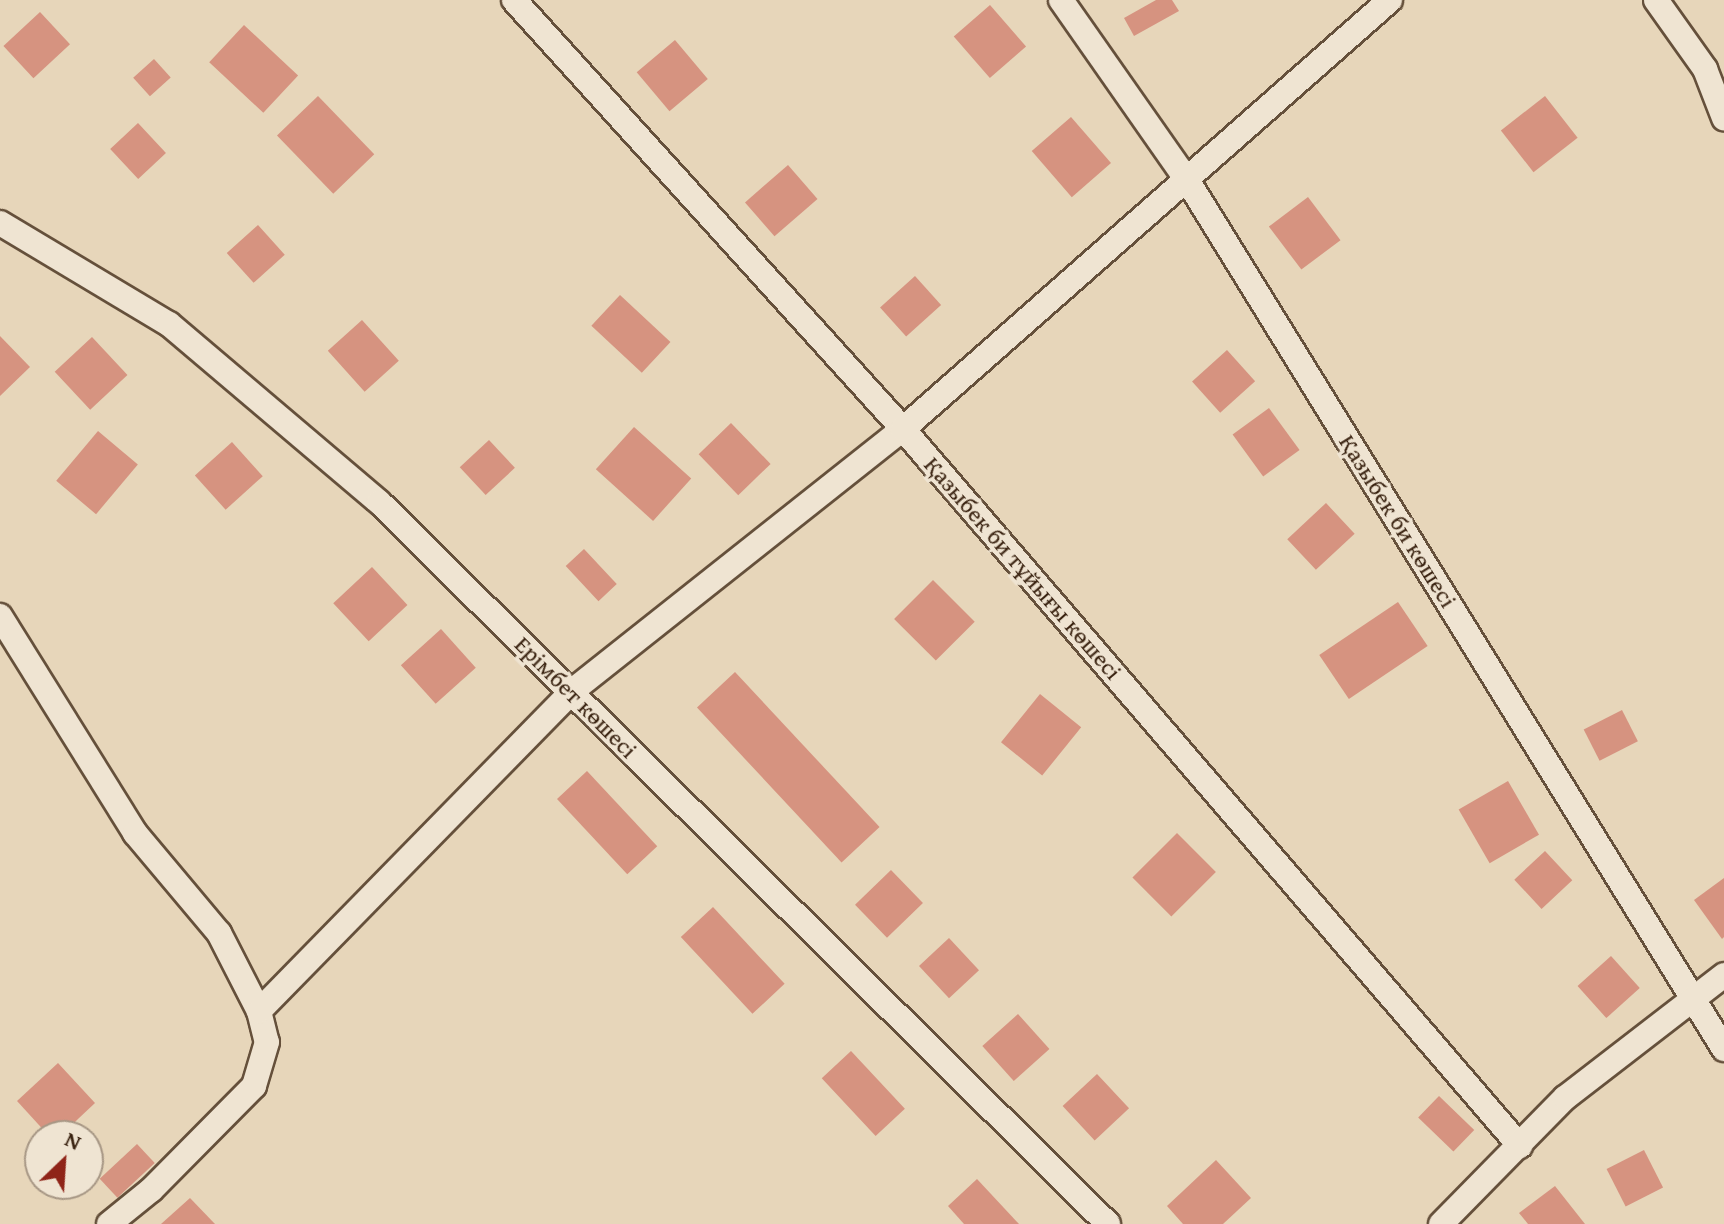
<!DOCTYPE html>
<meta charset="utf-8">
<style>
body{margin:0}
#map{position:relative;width:1724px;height:1224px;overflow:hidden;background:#e7d6ba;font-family:"Gentium Book Plus",serif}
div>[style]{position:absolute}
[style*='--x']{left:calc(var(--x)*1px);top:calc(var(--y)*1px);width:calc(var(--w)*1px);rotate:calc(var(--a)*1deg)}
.building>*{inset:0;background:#d69380;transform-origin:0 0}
.roads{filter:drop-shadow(2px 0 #65503b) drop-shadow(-2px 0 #65503b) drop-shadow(0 2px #65503b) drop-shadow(0 -2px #65503b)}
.street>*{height:24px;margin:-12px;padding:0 12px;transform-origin:12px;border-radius:12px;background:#efe4d2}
span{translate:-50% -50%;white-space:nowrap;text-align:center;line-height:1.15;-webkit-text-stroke:7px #efe4d2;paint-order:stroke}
.street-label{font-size:24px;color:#3a2311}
.north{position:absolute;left:24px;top:1120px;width:80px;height:80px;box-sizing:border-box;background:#efe4d2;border:2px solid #a79785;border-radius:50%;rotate:25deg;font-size:22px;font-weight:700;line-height:32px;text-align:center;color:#3a2311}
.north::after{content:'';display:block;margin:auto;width:28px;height:36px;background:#8f2418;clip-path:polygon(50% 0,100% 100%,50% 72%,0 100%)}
</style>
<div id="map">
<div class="building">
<div style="clip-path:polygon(1156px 0,1172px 0,1179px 11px,1134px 36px,1124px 18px)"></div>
<div style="left:990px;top:5px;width:55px;height:48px;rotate:49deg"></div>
<div style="left:40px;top:12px;width:44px;height:50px;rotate:47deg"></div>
<div style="left:244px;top:25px;width:74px;height:51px;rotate:43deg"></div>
<div style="left:675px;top:40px;width:51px;height:50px;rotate:50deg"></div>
<div style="left:154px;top:59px;width:25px;height:28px;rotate:48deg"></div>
<div style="left:318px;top:96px;width:81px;height:57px;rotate:46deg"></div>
<div style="left:1545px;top:96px;width:53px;height:56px;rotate:52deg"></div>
<div style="left:1071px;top:117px;width:61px;height:52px;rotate:49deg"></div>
<div style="left:138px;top:123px;width:41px;height:38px;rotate:47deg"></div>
<div style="left:788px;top:165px;width:45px;height:57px;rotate:49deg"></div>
<div style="left:1308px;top:197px;width:54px;height:49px;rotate:53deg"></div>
<div style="left:258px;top:225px;width:40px;height:42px;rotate:48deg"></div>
<div style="left:915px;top:276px;width:39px;height:47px;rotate:48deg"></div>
<div style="left:620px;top:295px;width:69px;height:42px;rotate:43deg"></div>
<div style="left:362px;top:320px;width:55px;height:46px;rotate:48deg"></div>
<div style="clip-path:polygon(0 336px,30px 367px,0 396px)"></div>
<div style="left:92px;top:337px;width:52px;height:51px;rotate:47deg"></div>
<div style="left:1227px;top:350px;width:42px;height:47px;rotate:48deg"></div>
<div style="left:1269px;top:408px;width:52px;height:45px;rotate:54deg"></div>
<div style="left:731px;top:423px;width:57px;height:45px;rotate:46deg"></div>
<div style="left:634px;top:427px;width:77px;height:57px;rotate:42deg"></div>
<div style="left:98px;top:431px;width:52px;height:65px;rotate:40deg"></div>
<div style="left:489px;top:440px;width:38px;height:40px;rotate:47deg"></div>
<div style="left:232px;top:442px;width:46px;height:50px;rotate:48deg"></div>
<div style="left:1326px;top:503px;width:42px;height:53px;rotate:47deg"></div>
<div style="left:584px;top:549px;width:48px;height:25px;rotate:47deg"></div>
<div style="left:372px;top:567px;width:52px;height:53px;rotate:47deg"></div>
<div style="left:933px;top:580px;width:59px;height:55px;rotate:45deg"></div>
<div style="left:1398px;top:602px;width:53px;height:95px;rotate:56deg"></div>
<div style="left:441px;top:629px;width:52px;height:54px;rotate:48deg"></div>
<div style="left:735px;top:672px;width:212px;height:52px;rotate:47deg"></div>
<div style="left:1040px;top:694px;width:53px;height:62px;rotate:39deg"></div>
<div style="left:1622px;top:710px;width:35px;height:43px;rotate:63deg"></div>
<div style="left:587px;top:771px;width:103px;height:41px;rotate:47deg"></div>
<div style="left:1508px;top:781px;width:62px;height:57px;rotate:60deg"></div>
<div style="left:1177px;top:833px;width:55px;height:63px;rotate:45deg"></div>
<div style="left:1545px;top:851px;width:40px;height:42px;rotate:47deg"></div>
<div style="left:891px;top:870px;width:46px;height:50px;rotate:46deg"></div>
<div style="clip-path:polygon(1724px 878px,1724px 937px,1722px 939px,1694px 900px)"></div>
<div style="left:713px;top:907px;width:105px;height:44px;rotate:47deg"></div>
<div style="left:949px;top:938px;width:44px;height:41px;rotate:47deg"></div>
<div style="left:1611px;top:956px;width:43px;height:45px;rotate:48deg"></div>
<div style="left:1018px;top:1014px;width:47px;height:48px;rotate:48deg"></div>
<div style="left:851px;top:1051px;width:79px;height:40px;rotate:47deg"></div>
<div style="clip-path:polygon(58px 1063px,95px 1103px,60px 1136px,49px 1136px,17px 1101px)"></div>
<div style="left:1097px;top:1074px;width:47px;height:47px;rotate:47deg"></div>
<div style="left:1439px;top:1096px;width:49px;height:30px;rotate:44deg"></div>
<div style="left:137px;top:1144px;width:26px;height:51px;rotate:47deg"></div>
<div style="left:1644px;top:1150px;width:42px;height:42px;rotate:63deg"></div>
<div style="clip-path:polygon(1216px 1160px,1251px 1198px,1223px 1224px,1183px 1224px,1167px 1206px)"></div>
<div style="clip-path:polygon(977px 1179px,1019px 1224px,964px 1224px,948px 1206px)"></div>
<div style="clip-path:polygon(1555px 1186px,1585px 1224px,1528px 1224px,1519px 1213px)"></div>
<div style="clip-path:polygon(190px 1198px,215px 1224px,161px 1224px)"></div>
</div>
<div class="roads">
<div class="street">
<div style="--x:514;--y:0;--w:579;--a:47.8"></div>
<div style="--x:903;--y:429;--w:946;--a:49.29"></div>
<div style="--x:1061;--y:0;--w:223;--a:55"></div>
<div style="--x:1189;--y:183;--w:1018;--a:58.29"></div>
<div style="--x:1656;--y:0;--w:85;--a:54.6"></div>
<div style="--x:1705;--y:69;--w:53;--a:68.8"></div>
<div style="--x:0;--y:223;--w:197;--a:30.9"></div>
<div style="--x:169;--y:324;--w:275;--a:40.3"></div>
<div style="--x:379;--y:502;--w:1026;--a:44.72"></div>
<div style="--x:0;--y:616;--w:256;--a:58.1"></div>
<div style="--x:135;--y:833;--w:131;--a:50"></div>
<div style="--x:219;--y:933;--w:88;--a:62.9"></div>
<div style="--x:259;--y:1011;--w:32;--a:76"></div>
<div style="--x:267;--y:1042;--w:46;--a:106.5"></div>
<div style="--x:254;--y:1086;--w:146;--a:134.7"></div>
<div style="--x:151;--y:1190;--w:54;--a:141"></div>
<div style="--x:259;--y:1011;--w:446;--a:-45.6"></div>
<div style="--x:571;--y:692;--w:424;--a:-38.4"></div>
<div style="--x:903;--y:429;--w:649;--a:-41.38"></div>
<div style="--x:1441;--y:1224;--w:177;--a:-45.5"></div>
<div style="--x:1565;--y:1098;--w:201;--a:-37.7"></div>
</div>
</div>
<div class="street-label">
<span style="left:1398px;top:521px;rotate:58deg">Қазыбек би көшесі</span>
<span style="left:1023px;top:568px;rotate:49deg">Қазыбек би тұйығы көшесі</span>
<span style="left:576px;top:697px;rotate:45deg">Ерімбет көшесі</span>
</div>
<div class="north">N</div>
</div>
